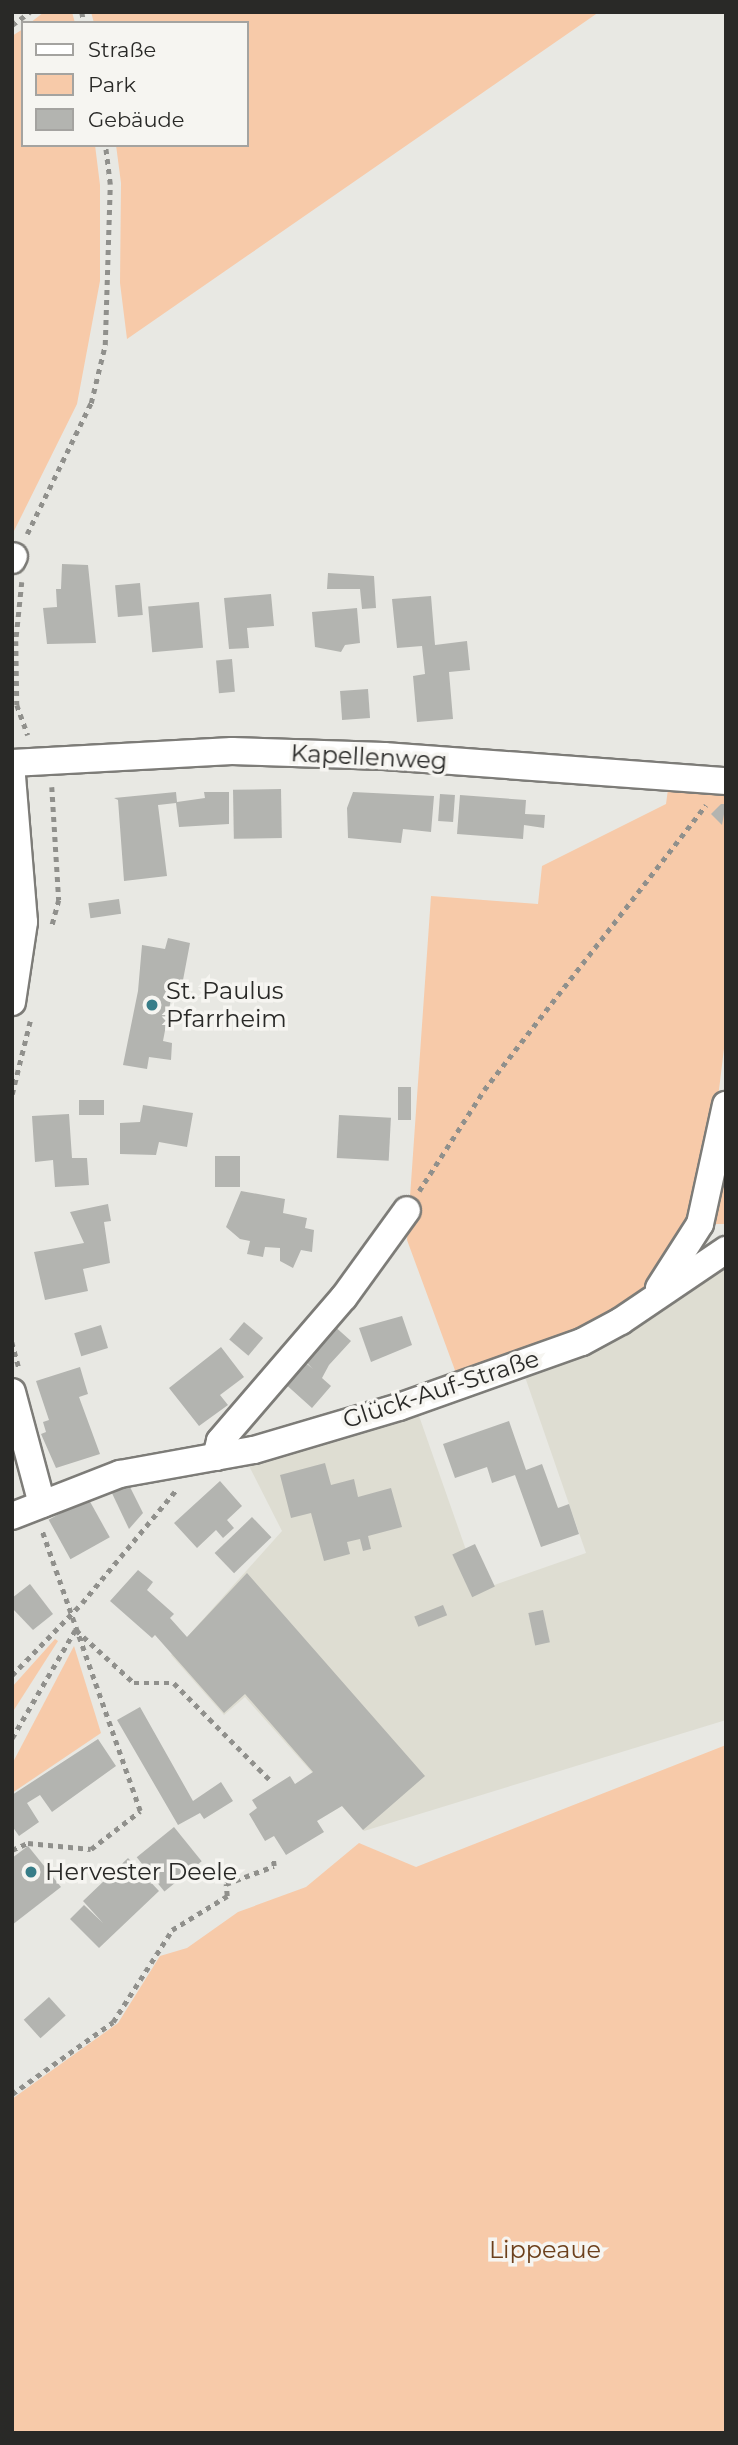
<!DOCTYPE html>
<meta charset="utf-8">
<style>
body{margin:0}
#map{position:relative;width:738px;height:2445px;overflow:hidden;background:#e8e8e3;font-family:Montserrat,sans-serif}
div>[style]{position:absolute}
[style*='--x']{left:calc(var(--x)*1px);top:calc(var(--y)*1px);width:calc(var(--w)*1px);rotate:calc(var(--a)*1deg)}
.built>*{inset:0;background:#deddd2}
.green>*{inset:0;background:#f7caa9}
.building>*{inset:0;background:#b3b4b0;transform-origin:0 0}
.path>*{height:4.5px;margin-top:-2.25px;transform-origin:0;background:repeating-linear-gradient(90deg,#90908c 0 5px,transparent 0 10px)}
.roads{filter:drop-shadow(2px 0 #7d7c78) drop-shadow(-2px 0 #7d7c78) drop-shadow(0 2px #7d7c78) drop-shadow(0 -2px #7d7c78)}
.minor>*{height:26px;margin:-13px;padding:0 13px;transform-origin:13px;border-radius:13px;background:#fff}
.dots>*{width:19px;height:19px;translate:-50% -50%;box-sizing:border-box;border:4px solid #f6f5f1;border-radius:50%}
span{translate:-50% -50%;white-space:nowrap;text-align:center;line-height:1.15;-webkit-text-stroke:7px #f6f5f1;paint-order:stroke}
.street-label{font-size:24px;color:#292927}
.poi-label{font-size:24px;color:#292927}
.left{translate:0 -50%;text-align:left}
.park-label{font-size:24px;color:#6c401c}
.frame{position:absolute;inset:0;border:14px solid #292927;pointer-events:none}
.legend{position:absolute;left:21px;top:21px;width:228px;height:126px;box-sizing:border-box;background:#f6f5f1;border:2px solid #a4a3a0;margin:0;padding:9px 12px;list-style:none;font-size:21px;color:#292927}
.legend li{display:flex;align-items:center;gap:14px;height:35px}
.legend b{width:35px;border:2px solid #a4a3a0}
</style>
<div id="map">
<div class="built">
<div style="clip-path:polygon(726px 1266px,726px 1720px,364px 1831px,245px 1697px,224px 1715px,171px 1655px,282px 1531px,246px 1460px,418px 1413px,480px 1590px,586px 1553px,524px 1374px,606px 1344px)"></div>
</div>
<div class="green">
<div style="clip-path:polygon(44px 12px,72px 12px,75px 23px,30px 23px)"></div>
<div style="clip-path:polygon(91px 12px,599px 12px,127px 339px,120px 283px,121px 183px,116px 145px,247px 145px,247px 23px,94px 23px)"></div>
<div style="clip-path:polygon(23px 29px,23px 145px,95px 145px,100px 185px,100px 281px,77px 404px,12px 535px,12px 36px)"></div>
<div style="clip-path:polygon(668px 789px,726px 791px,726px 1032px,713px 1139px,688px 1221px,646px 1287px,593px 1323px,456px 1373px,407px 1240px,431px 896px,538px 904px,542px 866px,666px 804px)"></div>
<div style="clip-path:polygon(726px 1170px,726px 1224px,713px 1224px)"></div>
<div style="clip-path:polygon(55px 1639px,58px 1641px,12px 1713px,12px 1687px)"></div>
<div style="clip-path:polygon(74px 1646px,101px 1733px,12px 1793px,12px 1764px)"></div>
<div style="clip-path:polygon(726px 1745px,726px 2433px,12px 2433px,12px 2099px,118px 2023px,160px 1956px,187px 1948px,238px 1912px,306px 1887px,359px 1843px,416px 1867px)"></div>
</div>
<div class="building">
<div style="clip-path:polygon(62px 564px,88px 565px,96px 643px,47px 644px,43px 608px,57px 607px,56px 589px,61px 589px)"></div>
<div style="clip-path:polygon(328px 573px,374px 576px,376px 608px,362px 609px,360px 589px,327px 589px)"></div>
<div style="left:140px;top:583px;width:32px;height:25px;rotate:85deg"></div>
<div style="clip-path:polygon(271px 594px,274px 626px,247px 628px,249px 648px,229px 649px,224px 598px)"></div>
<div style="clip-path:polygon(431px 596px,435px 645px,467px 641px,470px 670px,449px 672px,453px 719px,417px 722px,413px 676px,425px 674px,422px 646px,397px 648px,392px 599px)"></div>
<div style="left:199px;top:602px;width:46px;height:51px;rotate:85deg"></div>
<div style="clip-path:polygon(357px 608px,360px 643px,345px 645px,341px 652px,315px 647px,312px 612px)"></div>
<div style="left:232px;top:659px;width:33px;height:16px;rotate:85deg"></div>
<div style="left:368px;top:689px;width:29px;height:28px;rotate:86deg"></div>
<div style="left:281px;top:789px;width:49px;height:48px;rotate:89deg"></div>
<div style="clip-path:polygon(176px 792px,177px 802px,205px 798px,204px 792px,229px 792px,229px 824px,179px 827px,176px 803px,158px 805px,167px 876px,124px 881px,118px 800px,114px 798px)"></div>
<div style="clip-path:polygon(353px 792px,434px 796px,431px 832px,403px 829px,401px 843px,348px 838px,347px 808px)"></div>
<div style="left:440px;top:794px;width:15px;height:27px;rotate:4deg"></div>
<div style="clip-path:polygon(460px 795px,526px 800px,525px 814px,545px 815px,544px 828px,524px 825px,523px 839px,457px 834px)"></div>
<div style="clip-path:polygon(721px 804px,726px 804px,722px 825px,711px 814px)"></div>
<div style="left:119px;top:899px;width:15px;height:31px;rotate:82deg"></div>
<div style="clip-path:polygon(168px 938px,190px 943px,180px 996px,172px 994px,163px 1041px,172px 1043px,171px 1060px,149px 1057px,147px 1069px,123px 1065px,138px 991px,142px 945px,165px 949px)"></div>
<div style="left:398px;top:1087px;width:13px;height:33px"></div>
<div style="left:79px;top:1100px;width:25px;height:15px"></div>
<div style="clip-path:polygon(143px 1105px,193px 1113px,187px 1147px,159px 1142px,156px 1155px,120px 1154px,120px 1123px,140px 1122px)"></div>
<div style="clip-path:polygon(69px 1114px,72px 1158px,87px 1158px,89px 1185px,55px 1187px,53px 1160px,35px 1162px,32px 1116px)"></div>
<div style="left:339px;top:1115px;width:52px;height:43px;rotate:3deg"></div>
<div style="left:215px;top:1156px;width:25px;height:31px"></div>
<div style="clip-path:polygon(241px 1191px,285px 1199px,283px 1213px,307px 1218px,305px 1228px,314px 1230px,312px 1252px,301px 1250px,293px 1268px,280px 1261px,280px 1248px,265px 1247px,263px 1257px,247px 1254px,250px 1241px,240px 1239px,226px 1227px)"></div>
<div style="clip-path:polygon(108px 1204px,111px 1221px,104px 1222px,110px 1263px,83px 1269px,88px 1291px,45px 1300px,34px 1252px,84px 1243px,70px 1212px)"></div>
<div style="clip-path:polygon(402px 1316px,412px 1345px,371px 1362px,359px 1328px)"></div>
<div style="left:244px;top:1322px;width:25px;height:23px;rotate:40deg"></div>
<div style="clip-path:polygon(332px 1324px,351px 1341px,329px 1365px,322px 1378px,331px 1386px,312px 1408px,282px 1381px,301px 1359px,313px 1369px,302px 1358px)"></div>
<div style="left:101px;top:1325px;width:24px;height:28px;rotate:73deg"></div>
<div style="clip-path:polygon(221px 1347px,244px 1377px,220px 1395px,228px 1405px,199px 1426px,169px 1388px)"></div>
<div style="clip-path:polygon(80px 1367px,88px 1394px,79px 1397px,100px 1454px,56px 1468px,41px 1434px,46px 1432px,43px 1422px,49px 1420px,36px 1381px)"></div>
<div style="clip-path:polygon(509px 1421px,526px 1470px,542px 1464px,558px 1508px,569px 1504px,579px 1534px,541px 1547px,515px 1475px,492px 1483px,487px 1467px,455px 1478px,443px 1444px)"></div>
<div style="clip-path:polygon(325px 1463px,331px 1485px,354px 1479px,358px 1497px,391px 1488px,402px 1527px,368px 1536px,371px 1549px,363px 1551px,360px 1539px,347px 1542px,350px 1554px,324px 1561px,311px 1513px,291px 1518px,280px 1475px)"></div>
<div style="clip-path:polygon(127px 1481px,143px 1513px,129px 1529px,110px 1489px)"></div>
<div style="clip-path:polygon(220px 1481px,242px 1506px,227px 1520px,234px 1528px,223px 1538px,216px 1530px,197px 1548px,174px 1523px)"></div>
<div style="left:88px;top:1498px;width:45px;height:45px;rotate:61deg"></div>
<div style="left:252px;top:1517px;width:28px;height:52px;rotate:46deg"></div>
<div style="left:475px;top:1544px;width:47px;height:25px;rotate:65deg"></div>
<div style="clip-path:polygon(138px 1570px,153px 1582px,147px 1590px,174px 1614px,170px 1618px,187px 1637px,247px 1573px,425px 1776px,363px 1830px,342px 1806px,317px 1821px,324px 1832px,286px 1855px,274px 1836px,265px 1841px,249px 1814px,257px 1808px,252px 1800px,290px 1776px,295px 1784px,313px 1772px,245px 1694px,224px 1713px,155px 1635px,152px 1638px,110px 1601px)"></div>
<div style="clip-path:polygon(30px 1584px,53px 1614px,33px 1630px,12px 1608px,12px 1598px)"></div>
<div style="left:443px;top:1605px;width:11px;height:31px;rotate:68deg"></div>
<div style="left:543px;top:1610px;width:33px;height:15px;rotate:78deg"></div>
<div style="clip-path:polygon(140px 1707px,193px 1801px,221px 1782px,233px 1801px,204px 1819px,200px 1813px,178px 1825px,117px 1720px)"></div>
<div style="clip-path:polygon(98px 1739px,116px 1766px,52px 1812px,40px 1795px,27px 1803px,39px 1822px,19px 1836px,12px 1826px,12px 1795px)"></div>
<div style="left:174px;top:1827px;width:44px;height:48px;rotate:51deg"></div>
<div style="clip-path:polygon(28px 1846px,61px 1887px,12px 1925px,12px 1858px)"></div>
<div style="clip-path:polygon(128px 1858px,159px 1891px,99px 1948px,70px 1919px,84px 1905px,103px 1923px,83px 1901px)"></div>
<div style="left:49px;top:1997px;width:25px;height:34px;rotate:48deg"></div>
</div>
<div class="path">
<div style="--x:82;--y:12;--w:11;--a:80"></div>
<div style="--x:12;--y:25;--w:22;--a:-36"></div>
<div style="--x:27;--y:534;--w:146;--a:-64"></div>
<div style="--x:91;--y:403;--w:60;--a:-76.4"></div>
<div style="--x:105;--y:345;--w:161;--a:-88.2"></div>
<div style="--x:110;--y:184;--w:39;--a:-97"></div>
<div style="--x:22;--y:582;--w:59;--a:95.8"></div>
<div style="--x:16;--y:641;--w:64;--a:89.1"></div>
<div style="--x:17;--y:705;--w:32;--a:70"></div>
<div style="--x:52;--y:787;--w:113;--a:86.5"></div>
<div style="--x:59;--y:900;--w:28;--a:105"></div>
<div style="--x:12;--y:1094;--w:75;--a:-76.1"></div>
<div style="--x:419;--y:1191;--w:120;--a:-57.2"></div>
<div style="--x:484;--y:1090;--w:361;--a:-52.1"></div>
<div style="--x:12;--y:1342;--w:28;--a:75"></div>
<div style="--x:76;--y:1630;--w:79;--a:42.4"></div>
<div style="--x:134;--y:1683;--w:40;--a:0"></div>
<div style="--x:174;--y:1683;--w:136;--a:45.3"></div>
<div style="--x:12;--y:1675;--w:100;--a:-45.8"></div>
<div style="--x:82;--y:1603;--w:147;--a:-50.2"></div>
<div style="--x:12;--y:1738;--w:125;--a:-59.7"></div>
<div style="--x:12;--y:1850;--w:17;--a:-24"></div>
<div style="--x:28;--y:1843;--w:63;--a:5.4"></div>
<div style="--x:91;--y:1849;--w:62;--a:-37.8"></div>
<div style="--x:140;--y:1811;--w:297;--a:-109.3"></div>
<div style="--x:12;--y:2094;--w:124;--a:-35.5"></div>
<div style="--x:113;--y:2022;--w:109;--a:-57.3"></div>
<div style="--x:172;--y:1930;--w:65;--a:-31.7"></div>
<div style="--x:227;--y:1896;--w:12;--a:-95"></div>
<div style="--x:226;--y:1884;--w:51;--a:-20.6"></div>
<div style="--x:274;--y:1866;--w:7;--a:-98"></div>
</div>
<div class="roads">
<div class="minor">
<div style="--x:12;--y:560;--w:4;--a:-63"></div>
<div style="--x:12;--y:763;--w:220;--a:-3.1"></div>
<div style="--x:232;--y:751;--w:152;--a:1.9"></div>
<div style="--x:384;--y:756;--w:343;--a:4.2"></div>
<div style="--x:12;--y:776;--w:146;--a:85.3"></div>
<div style="--x:24;--y:922;--w:81;--a:98.5"></div>
<div style="--x:659;--y:1288;--w:76;--a:-57.4"></div>
<div style="--x:700;--y:1224;--w:122;--a:-77.7"></div>
<div style="--x:12;--y:1392;--w:116;--a:75"></div>
<div style="--x:216;--y:1457;--w:16;--a:-76"></div>
<div style="--x:220;--y:1441;--w:190;--a:-49.3"></div>
<div style="--x:344;--y:1297;--w:107;--a:-54.1"></div>
<div style="--x:12;--y:1516;--w:116;--a:-21.3"></div>
<div style="--x:120;--y:1474;--w:136;--a:-10.2"></div>
<div style="--x:254;--y:1450;--w:151;--a:-16.5"></div>
<div style="--x:399;--y:1407;--w:194;--a:-19.6"></div>
<div style="--x:582;--y:1342;--w:44;--a:-28.3"></div>
<div style="--x:621;--y:1321;--w:127;--a:-34.1"></div>
</div>
</div>
<div class="dots">
<div style="left:152px;top:1005px;background:#377d88"></div>
<div style="left:31px;top:1872px;background:#377d88"></div>
</div>
<div class="street-label">
<span style="left:369px;top:757px;rotate:3deg">Kapellenweg</span>
<span style="left:441px;top:1389px;rotate:-18deg">Glück-Auf-Straße</span>
</div>
<div class="poi-label">
<span class="left" style="left:166px;top:1005px">St. Paulus<br>Pfarrheim</span>
<span class="left" style="left:45px;top:1872px">Hervester Deele</span>
</div>
<div class="park-label">
<span style="left:545px;top:2250px">Lippeaue</span>
</div>
<div class="frame"></div>
<ul class="legend">
<li><b style="height:9px;background:#fff"></b>Straße</li>
<li><b style="height:19px;background:#f7caa9"></b>Park</li>
<li><b style="height:19px;background:#b3b4b0"></b>Gebäude</li>
</ul>
</div>
